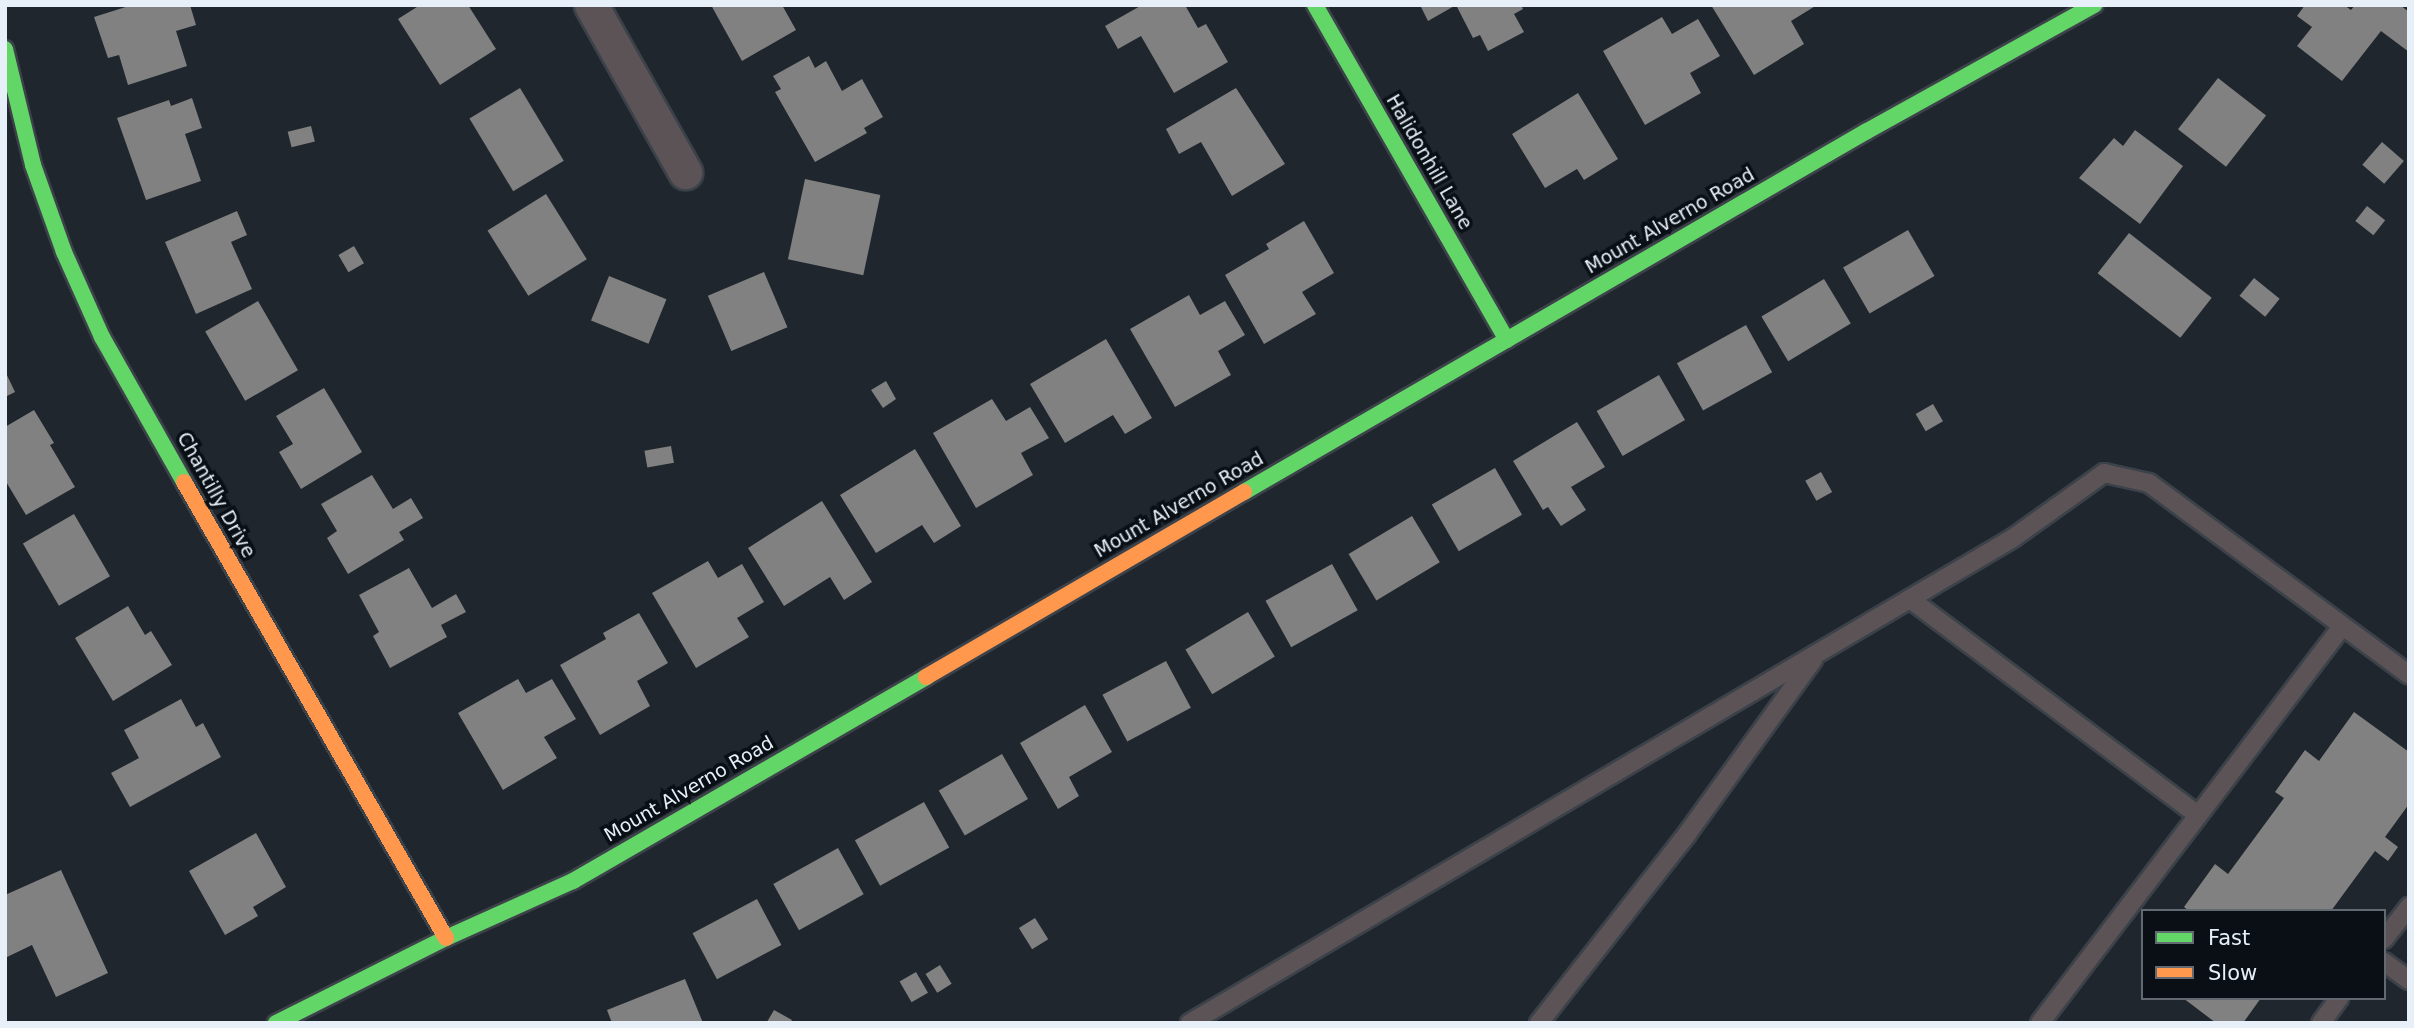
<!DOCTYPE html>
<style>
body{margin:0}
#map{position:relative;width:2414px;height:1028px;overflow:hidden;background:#1f262d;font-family:"DejaVu Sans",sans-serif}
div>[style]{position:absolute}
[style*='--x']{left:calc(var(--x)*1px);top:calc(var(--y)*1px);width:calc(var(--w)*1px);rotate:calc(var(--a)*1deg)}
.building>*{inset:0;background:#818181;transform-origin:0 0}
.roads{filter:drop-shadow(2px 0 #3c4249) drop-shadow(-2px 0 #3c4249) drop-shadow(0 2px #3c4249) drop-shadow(0 -2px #3c4249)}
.lane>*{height:18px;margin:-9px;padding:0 9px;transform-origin:9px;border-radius:9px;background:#5c5357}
.street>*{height:33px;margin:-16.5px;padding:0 16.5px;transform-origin:16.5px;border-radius:16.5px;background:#5c5357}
.fast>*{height:16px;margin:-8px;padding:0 8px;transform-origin:8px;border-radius:8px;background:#63d668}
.slow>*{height:16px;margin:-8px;padding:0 8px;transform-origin:8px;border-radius:8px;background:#ff974d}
span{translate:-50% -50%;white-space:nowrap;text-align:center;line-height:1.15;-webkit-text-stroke:7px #090f14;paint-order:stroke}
.street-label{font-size:19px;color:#e7f0f9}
.frame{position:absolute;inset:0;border:7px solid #e7f0f9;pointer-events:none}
.legend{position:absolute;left:2141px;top:909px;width:245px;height:91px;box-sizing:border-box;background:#090f14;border:2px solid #626970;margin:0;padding:9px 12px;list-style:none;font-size:21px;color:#e7f0f9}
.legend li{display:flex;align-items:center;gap:14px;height:35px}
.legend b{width:35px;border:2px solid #626970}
</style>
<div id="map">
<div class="building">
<div style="clip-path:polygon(132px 5px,190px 5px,196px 25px,176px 31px,187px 66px,128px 85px,119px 55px,108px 58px,94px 17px)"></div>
<div style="clip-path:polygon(420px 5px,468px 5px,496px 49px,440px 85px,398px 19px)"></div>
<div style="clip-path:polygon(711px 5px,782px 5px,796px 30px,742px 61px)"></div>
<div style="clip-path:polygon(1142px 5px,1185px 5px,1198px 28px,1206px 24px,1228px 62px,1174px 93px,1141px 36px,1118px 49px,1105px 26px)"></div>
<div style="clip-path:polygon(1420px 5px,1521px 5px,1523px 9px,1514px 14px,1524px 32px,1488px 51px,1480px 35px,1473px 38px,1456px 5px,1428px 21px)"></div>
<div style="clip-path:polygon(1711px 5px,1817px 5px,1791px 21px,1804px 44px,1754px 75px)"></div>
<div style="clip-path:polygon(2305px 5px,2344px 5px,2351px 10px,2355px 5px,2400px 5px,2409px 12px,2409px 52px,2381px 31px,2342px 81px,2297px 46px,2312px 27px,2297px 16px)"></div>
<div style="clip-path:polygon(1662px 17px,1672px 34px,1698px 19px,1720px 56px,1690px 73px,1701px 93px,1645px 125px,1603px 51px)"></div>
<div style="clip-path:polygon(809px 56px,815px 68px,826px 61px,842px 91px,862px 79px,883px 117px,864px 128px,867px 133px,815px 162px,775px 92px,781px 89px,773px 76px)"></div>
<div style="left:2218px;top:78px;width:61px;height:65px;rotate:38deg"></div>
<div style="left:520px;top:88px;width:85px;height:59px;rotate:59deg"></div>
<div style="clip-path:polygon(1236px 88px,1285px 164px,1232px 196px,1201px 142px,1179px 154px,1166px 129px)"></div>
<div style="clip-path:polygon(1578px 93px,1618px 159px,1584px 180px,1577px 169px,1545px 188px,1512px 134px)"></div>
<div style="clip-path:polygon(192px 98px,202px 128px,185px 134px,201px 181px,146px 200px,117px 118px,169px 100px,171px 106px)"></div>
<div style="left:311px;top:126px;width:16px;height:24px;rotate:76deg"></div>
<div style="clip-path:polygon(2135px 130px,2183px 166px,2140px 224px,2079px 178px,2114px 138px,2123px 146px)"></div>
<div style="left:2382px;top:142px;width:29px;height:30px;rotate:41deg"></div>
<div style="left:805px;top:179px;width:77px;height:82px;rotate:12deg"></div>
<div style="left:546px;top:194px;width:77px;height:69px;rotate:58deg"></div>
<div style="left:2367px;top:206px;width:23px;height:19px;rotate:38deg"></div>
<div style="clip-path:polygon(237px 211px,247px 235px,231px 242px,252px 289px,196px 314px,165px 242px)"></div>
<div style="clip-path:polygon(1304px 221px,1334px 273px,1302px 292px,1316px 314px,1264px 344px,1225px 275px,1269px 249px,1266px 244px)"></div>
<div style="left:1908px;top:230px;width:53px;height:75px;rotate:60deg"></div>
<div style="left:2129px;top:233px;width:105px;height:51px;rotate:38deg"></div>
<div style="left:354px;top:246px;width:20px;height:18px;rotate:60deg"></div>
<div style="left:764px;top:272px;width:60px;height:61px;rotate:67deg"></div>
<div style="left:609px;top:276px;width:62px;height:48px;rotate:22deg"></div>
<div style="left:2254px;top:278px;width:33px;height:23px;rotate:39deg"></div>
<div style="left:1824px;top:279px;width:52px;height:73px;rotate:59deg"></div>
<div style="clip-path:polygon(1189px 295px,1200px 315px,1225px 301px,1245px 335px,1218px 351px,1231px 375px,1175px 407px,1130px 329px)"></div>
<div style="left:258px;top:301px;width:80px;height:61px;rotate:60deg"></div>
<div style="left:1746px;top:325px;width:54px;height:79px;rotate:61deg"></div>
<div style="clip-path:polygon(1106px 339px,1152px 418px,1125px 434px,1113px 415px,1065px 443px,1030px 384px)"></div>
<div style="clip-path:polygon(5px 371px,15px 392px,5px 397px)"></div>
<div style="left:1659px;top:375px;width:52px;height:72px;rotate:60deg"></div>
<div style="clip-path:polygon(886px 381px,896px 399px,883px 408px,871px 390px)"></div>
<div style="clip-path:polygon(324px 388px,362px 452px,301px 489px,279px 452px,293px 444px,276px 416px)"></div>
<div style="clip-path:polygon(992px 399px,1006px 421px,1030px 407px,1049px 438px,1021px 453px,1033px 475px,976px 508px,933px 433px)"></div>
<div style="left:1933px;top:404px;width:20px;height:20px;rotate:60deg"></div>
<div style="clip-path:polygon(34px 410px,54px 443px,50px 445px,75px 487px,26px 515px,5px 480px,5px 427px)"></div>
<div style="clip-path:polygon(1577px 422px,1605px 467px,1571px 487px,1586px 510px,1561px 526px,1548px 507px,1543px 510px,1513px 461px)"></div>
<div style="left:671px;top:446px;width:17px;height:27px;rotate:80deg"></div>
<div style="clip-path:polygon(915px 449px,961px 526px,934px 543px,922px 525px,876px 553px,840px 495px)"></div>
<div style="left:1495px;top:468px;width:54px;height:73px;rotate:60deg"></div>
<div style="left:1821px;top:472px;width:23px;height:18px;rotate:61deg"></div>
<div style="clip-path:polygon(372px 475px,393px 509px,411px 498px,423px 518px,399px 532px,404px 540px,348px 574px,327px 538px,337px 531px,321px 504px)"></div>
<div style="clip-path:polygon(822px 501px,872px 582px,844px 600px,830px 577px,784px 606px,748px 548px)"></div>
<div style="left:74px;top:514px;width:72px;height:59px;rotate:60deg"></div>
<div style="left:1412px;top:516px;width:54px;height:74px;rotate:59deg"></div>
<div style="clip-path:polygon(708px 561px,718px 578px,742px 564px,764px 602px,737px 618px,749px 637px,696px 668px,652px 593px)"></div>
<div style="left:1332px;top:564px;width:53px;height:76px;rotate:61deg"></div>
<div style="clip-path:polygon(409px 568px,432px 608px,456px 594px,466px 612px,441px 625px,447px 637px,390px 668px,373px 636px,379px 632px,359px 595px)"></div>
<div style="clip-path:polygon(128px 606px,145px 635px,151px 631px,172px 665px,113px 701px,75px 638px)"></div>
<div style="left:1248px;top:612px;width:52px;height:73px;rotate:59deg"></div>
<div style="clip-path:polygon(639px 613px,668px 663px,637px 681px,650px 706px,600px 735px,560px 665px,606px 639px,603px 633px)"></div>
<div style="left:1166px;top:661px;width:53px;height:72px;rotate:62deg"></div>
<div style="clip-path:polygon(518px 679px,526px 693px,552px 679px,576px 719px,544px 737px,557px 758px,503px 790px,458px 713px)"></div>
<div style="clip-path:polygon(181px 699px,196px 727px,203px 723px,221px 757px,130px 807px,111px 773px,139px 758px,124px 730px)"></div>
<div style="clip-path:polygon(1085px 705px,1112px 752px,1069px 777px,1079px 796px,1058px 809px,1020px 743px)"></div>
<div style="clip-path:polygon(2354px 712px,2409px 752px,2409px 804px,2385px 837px,2398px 847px,2388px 861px,2375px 851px,2331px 911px,2189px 911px,2184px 907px,2215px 864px,2228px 874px,2284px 798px,2275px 792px,2305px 750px,2319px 761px)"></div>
<div style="left:1002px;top:754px;width:52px;height:73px;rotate:60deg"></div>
<div style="left:924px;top:802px;width:52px;height:79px;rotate:61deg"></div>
<div style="clip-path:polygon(256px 833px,286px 887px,253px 907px,258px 916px,225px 935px,189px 871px)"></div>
<div style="left:838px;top:848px;width:53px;height:74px;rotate:61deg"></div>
<div style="clip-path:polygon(61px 870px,108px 973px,56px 997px,32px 945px,5px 958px,5px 895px)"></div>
<div style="left:757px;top:899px;width:52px;height:73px;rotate:62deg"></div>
<div style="left:1035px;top:918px;width:25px;height:19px;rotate:58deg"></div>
<div style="left:940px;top:965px;width:22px;height:17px;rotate:58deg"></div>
<div style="left:916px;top:972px;width:24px;height:19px;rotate:60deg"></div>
<div style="clip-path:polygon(685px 979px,703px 1023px,612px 1023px,607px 1010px)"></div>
<div style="clip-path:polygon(2183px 998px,2261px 998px,2243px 1023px,2216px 1023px)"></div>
<div style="clip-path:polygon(774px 1010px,792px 1020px,790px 1023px,767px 1022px)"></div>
</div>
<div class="roads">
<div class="lane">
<div style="--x:1910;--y:599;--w:360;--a:36.9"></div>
<div style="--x:2384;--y:939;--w:41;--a:-52"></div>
<div style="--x:2384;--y:962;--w:31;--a:36"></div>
<div style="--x:1190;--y:1023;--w:955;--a:-30.51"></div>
<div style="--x:2013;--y:538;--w:112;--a:-35.5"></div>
<div style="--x:2104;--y:473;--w:46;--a:12.5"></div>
<div style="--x:2149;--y:483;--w:323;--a:36.4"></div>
<div style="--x:1539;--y:1023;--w:240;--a:-51.9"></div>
<div style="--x:1687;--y:834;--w:215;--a:-54.1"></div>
<div style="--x:2040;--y:1023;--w:499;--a:-52.7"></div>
<div style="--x:2321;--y:1023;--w:31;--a:-54"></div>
</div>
<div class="street">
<div style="--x:591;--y:5;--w:192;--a:60.6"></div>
</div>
<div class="fast">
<div style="--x:1315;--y:5;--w:386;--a:60.2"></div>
<div style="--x:5;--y:49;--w:119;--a:76.4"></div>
<div style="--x:33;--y:165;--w:92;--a:70.4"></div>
<div style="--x:64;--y:252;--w:93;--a:65.9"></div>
<div style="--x:102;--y:337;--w:167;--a:60.5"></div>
<div style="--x:1244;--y:492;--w:720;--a:-30.09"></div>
<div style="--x:1867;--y:131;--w:260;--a:-29"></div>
<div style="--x:276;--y:1023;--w:190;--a:-26.6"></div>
<div style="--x:446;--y:938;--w:139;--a:-24.2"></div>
<div style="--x:573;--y:881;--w:408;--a:-30"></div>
</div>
<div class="slow">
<div style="--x:184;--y:482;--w:526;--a:60.12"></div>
<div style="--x:926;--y:677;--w:368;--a:-30.2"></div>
</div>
</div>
<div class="street-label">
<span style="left:1429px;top:162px;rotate:60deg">Halidonhill Lane</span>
<span style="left:1670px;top:221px;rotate:-30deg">Mount Alverno Road</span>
<span style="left:216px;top:495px;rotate:61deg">Chantilly Drive</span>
<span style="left:1179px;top:505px;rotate:-30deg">Mount Alverno Road</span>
<span style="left:689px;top:789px;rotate:-30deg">Mount Alverno Road</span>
</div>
<div class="frame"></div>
<ul class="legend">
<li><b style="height:9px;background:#63d668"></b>Fast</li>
<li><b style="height:9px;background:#ff974d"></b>Slow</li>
</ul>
</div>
